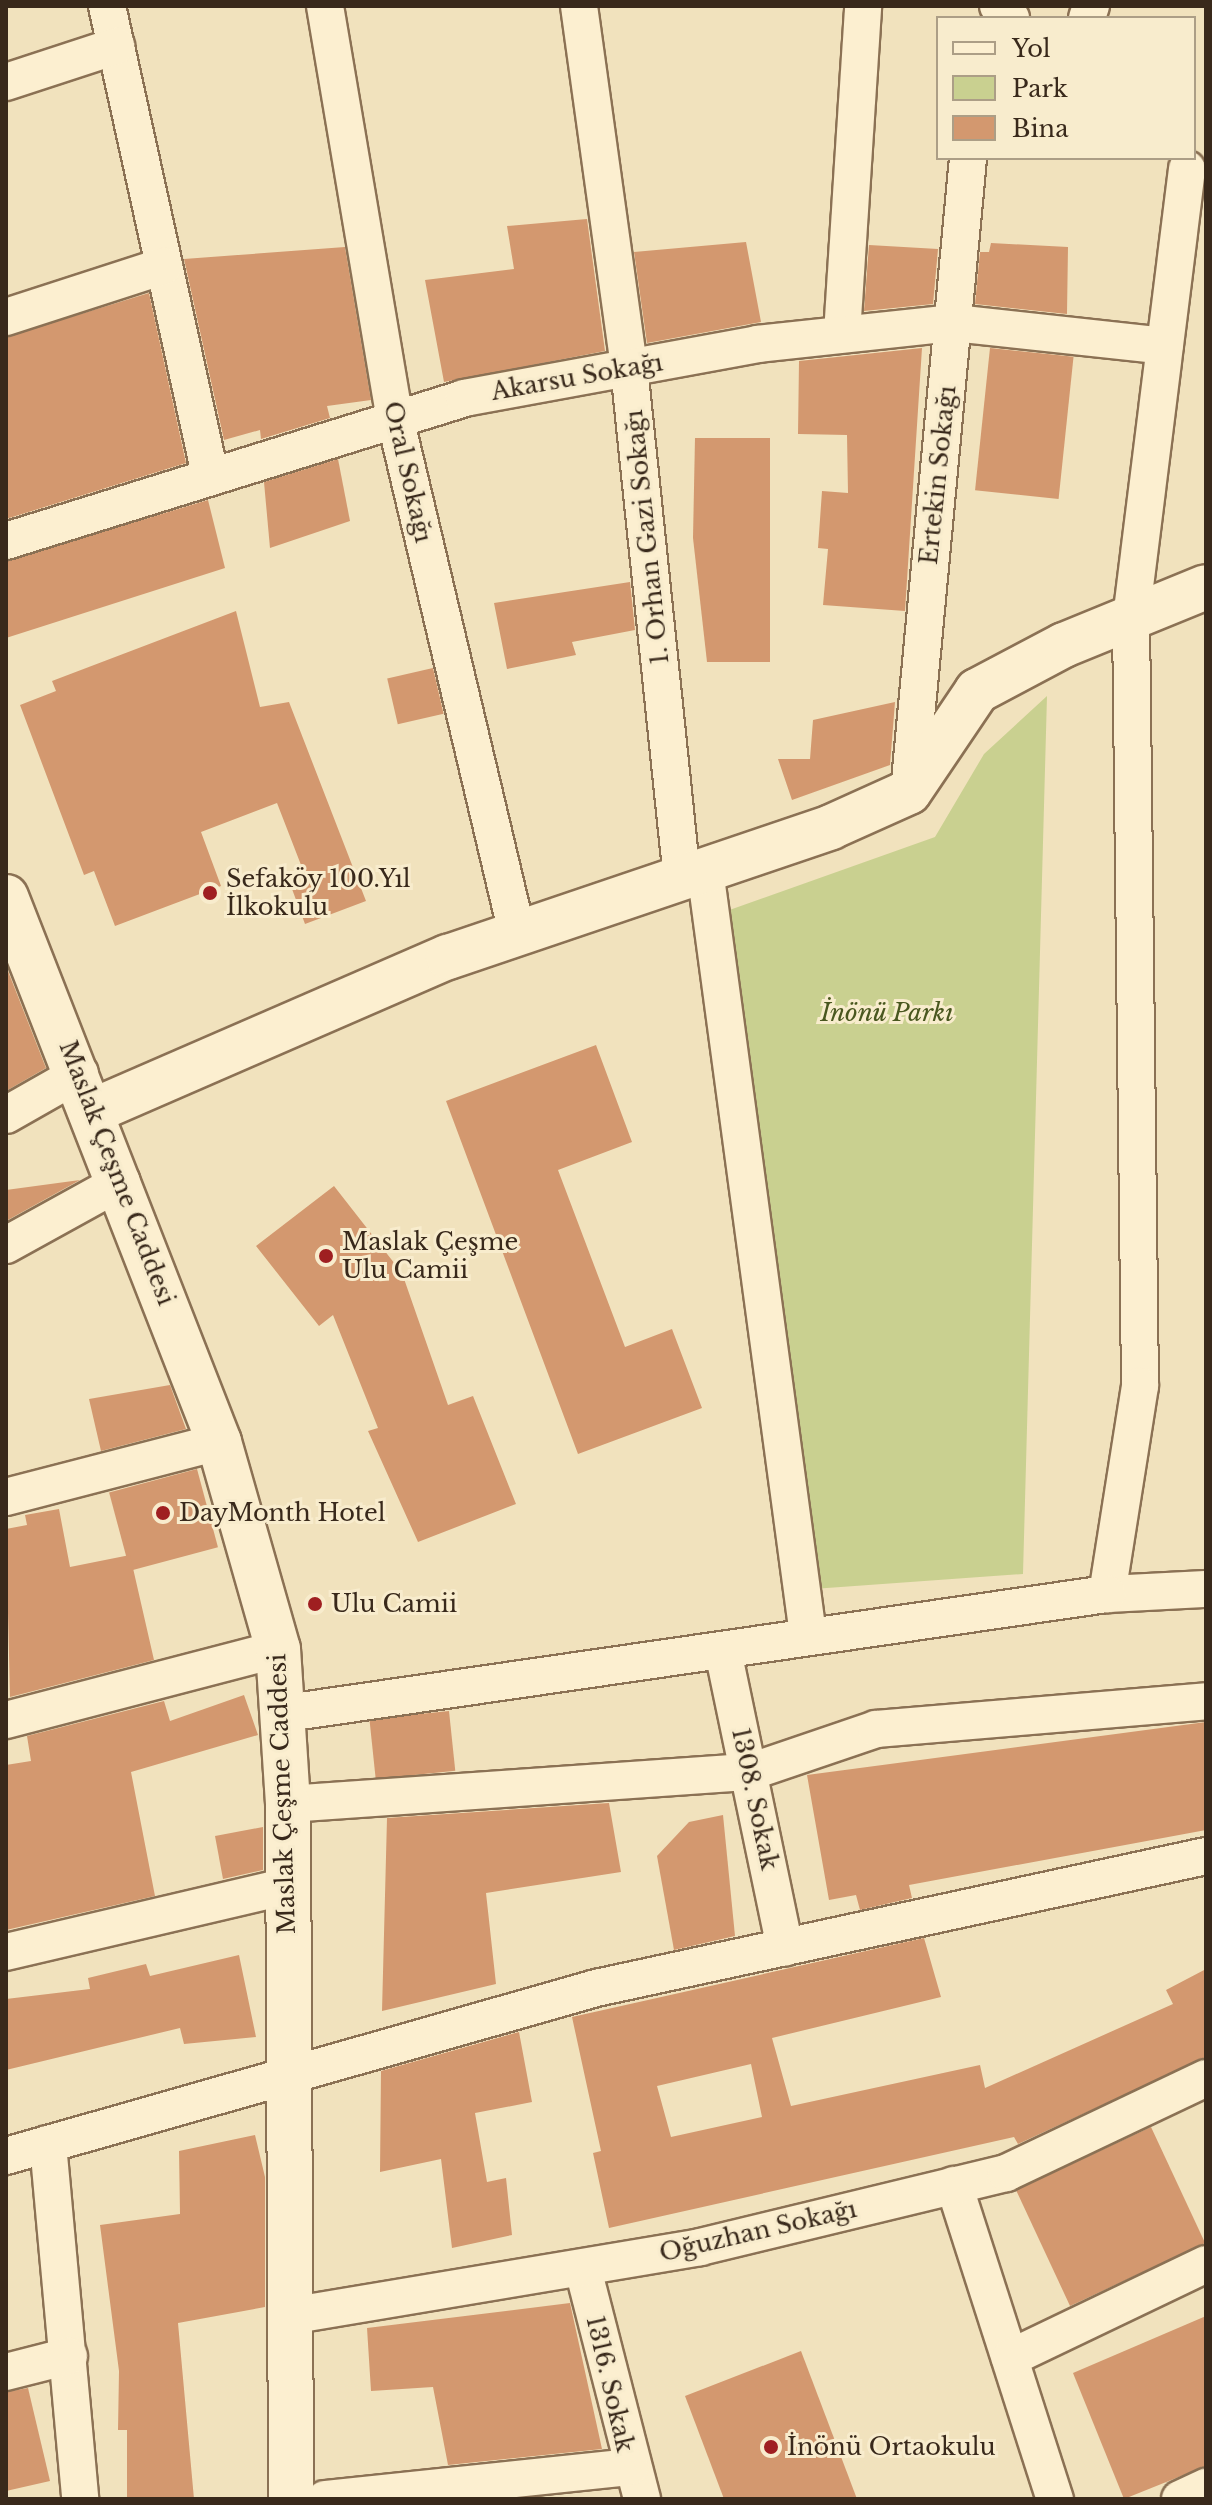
<!DOCTYPE html>
<meta charset="utf-8">
<style>
body{margin:0}
#map{position:relative;width:1212px;height:2505px;overflow:hidden;background:#f1e2bd;font-family:"Libre Baskerville",serif}
div>[style]{position:absolute}
[style*='--x']{left:calc(var(--x)*1px);top:calc(var(--y)*1px);width:calc(var(--w)*1px);rotate:calc(var(--a)*1deg)}
.green>*{inset:0;background:#c9d090}
.building>*{inset:0;background:#d3986f;transform-origin:0 0}
.roads{filter:drop-shadow(2px 0 #8b7154) drop-shadow(-2px 0 #8b7154) drop-shadow(0 2px #8b7154) drop-shadow(0 -2px #8b7154)}
.street>*{height:36px;margin:-18px;padding:0 18px;transform-origin:18px;border-radius:18px;background:#fcefd0}
.secondary>*{height:44px;margin:-22px;padding:0 22px;transform-origin:22px;border-radius:22px;background:#fcefd0}
.dots>*{width:22px;height:22px;translate:-50% -50%;box-sizing:border-box;border:4px solid #f8eccd;border-radius:50%}
span{translate:-50% -50%;white-space:nowrap;text-align:center;line-height:1.15;-webkit-text-stroke:6px #f8eccd;paint-order:stroke}
.street-label{font-size:24px;color:#39291b}
.poi-label{font-size:24px;color:#39291b}
.left{translate:0 -50%;text-align:left}
.park-label{font-size:24px;color:#49571f;font-style:italic}
.frame{position:absolute;inset:0;border:8px solid #39291b;pointer-events:none}
.legend{position:absolute;left:936px;top:16px;width:260px;height:144px;box-sizing:border-box;background:#f8eccd;border:2px solid #ac9e86;margin:0;padding:10px 14px;list-style:none;font-size:24px;color:#39291b}
.legend li{display:flex;align-items:center;gap:16px;height:40px}
.legend b{width:40px;border:2px solid #ac9e86}
</style>
<div id="map">
<div class="green">
<div style="clip-path:polygon(1047px 696px,1023px 1574px,813px 1589px,721px 913px,935px 837px,984px 754px)"></div>
</div>
<div class="building">
<div style="clip-path:polygon(587px 219px,605px 351px,444px 382px,425px 280px,514px 269px,507px 226px)"></div>
<div style="clip-path:polygon(746px 242px,761px 322px,647px 343px,634px 252px)"></div>
<div style="clip-path:polygon(991px 243px,1068px 247px,1067px 314px,975px 304px,980px 252px,989px 252px)"></div>
<div style="clip-path:polygon(869px 245px,938px 249px,933px 304px,864px 311px)"></div>
<div style="clip-path:polygon(345px 247px,371px 400px,327px 406px,330px 418px,261px 439px,260px 430px,224px 440px,184px 259px)"></div>
<div style="clip-path:polygon(149px 293px,186px 463px,6px 519px,6px 337px)"></div>
<div style="clip-path:polygon(922px 348px,905px 611px,823px 605px,828px 549px,818px 548px,822px 491px,848px 493px,847px 435px,798px 434px,799px 361px)"></div>
<div style="left:990px;top:348px;width:84px;height:143px;rotate:6deg"></div>
<div style="clip-path:polygon(695px 438px,770px 438px,770px 662px,707px 662px,693px 538px)"></div>
<div style="clip-path:polygon(338px 459px,350px 521px,270px 548px,264px 482px)"></div>
<div style="clip-path:polygon(208px 500px,225px 568px,6px 638px,6px 561px)"></div>
<div style="clip-path:polygon(630px 582px,635px 630px,572px 642px,576px 655px,507px 669px,494px 603px)"></div>
<div style="clip-path:polygon(236px 611px,260px 707px,289px 702px,366px 901px,305px 924px,292px 889px,308px 883px,277px 803px,201px 832px,221px 886px,115px 926px,94px 871px,84px 875px,20px 705px,56px 691px,52px 681px)"></div>
<div style="left:433px;top:668px;width:47px;height:47px;rotate:77deg"></div>
<div style="clip-path:polygon(895px 702px,890px 765px,792px 800px,778px 759px,810px 759px,813px 720px)"></div>
<div style="clip-path:polygon(6px 966px,46px 1068px,6px 1091px)"></div>
<div style="clip-path:polygon(596px 1045px,632px 1142px,558px 1170px,625px 1347px,672px 1329px,702px 1408px,578px 1454px,446px 1101px)"></div>
<div style="clip-path:polygon(80px 1180px,6px 1221px,6px 1190px)"></div>
<div style="clip-path:polygon(334px 1186px,402px 1273px,448px 1405px,473px 1396px,516px 1504px,418px 1542px,368px 1431px,378px 1428px,333px 1315px,319px 1326px,256px 1246px)"></div>
<div style="clip-path:polygon(170px 1385px,186px 1429px,101px 1451px,89px 1399px)"></div>
<div style="left:197px;top:1469px;width:81px;height:91px;rotate:75deg"></div>
<div style="clip-path:polygon(59px 1509px,70px 1567px,130px 1555px,154px 1660px,10px 1697px,6px 1529px,27px 1525px,25px 1515px)"></div>
<div style="clip-path:polygon(244px 1695px,258px 1735px,131px 1772px,155px 1896px,6px 1930px,6px 1765px,31px 1761px,27px 1736px,164px 1701px,170px 1721px)"></div>
<div style="left:449px;top:1711px;width:60px;height:80px;rotate:84deg"></div>
<div style="clip-path:polygon(1206px 1722px,1206px 1830px,909px 1885px,912px 1898px,860px 1910px,856px 1895px,829px 1900px,807px 1775px)"></div>
<div style="clip-path:polygon(609px 1803px,621px 1872px,486px 1893px,496px 1984px,382px 2011px,387px 1818px)"></div>
<div style="clip-path:polygon(723px 1815px,735px 1936px,674px 1950px,657px 1856px,689px 1822px)"></div>
<div style="clip-path:polygon(263px 1827px,263px 1870px,223px 1879px,215px 1836px)"></div>
<div style="clip-path:polygon(evenodd,924px 1938px,941px 1997px,772px 2038px,791px 2106px,980px 2065px,985px 2088px,1173px 2004px,1166px 1990px,1206px 1969px,1206px 2057px,1018px 2144px,1014px 2137px,609px 2228px,593px 2153px,601px 2151px,572px 2017px,924px 1938px,751px 2064px,762px 2117px,671px 2137px,657px 2086px,751px 2064px)"></div>
<div style="clip-path:polygon(239px 1955px,256px 2037px,184px 2044px,180px 2028px,6px 2070px,6px 1999px,90px 1989px,88px 1978px,146px 1964px,150px 1976px)"></div>
<div style="clip-path:polygon(519px 2032px,532px 2102px,475px 2113px,487px 2182px,506px 2178px,512px 2235px,452px 2248px,441px 2159px,380px 2172px,381px 2071px)"></div>
<div style="left:1151px;top:2127px;width:128px;height:149px;rotate:65deg"></div>
<div style="clip-path:polygon(255px 2135px,265px 2177px,265px 2307px,178px 2323px,194px 2499px,127px 2499px,127px 2430px,118px 2430px,119px 2371px,100px 2225px,180px 2214px,179px 2151px)"></div>
<div style="clip-path:polygon(570px 2303px,602px 2449px,448px 2465px,433px 2387px,371px 2391px,367px 2328px)"></div>
<div style="clip-path:polygon(1206px 2316px,1206px 2466px,1124px 2499px,1073px 2373px)"></div>
<div style="clip-path:polygon(801px 2351px,857px 2499px,724px 2499px,685px 2396px)"></div>
<div style="clip-path:polygon(28px 2388px,50px 2481px,6px 2491px,6px 2392px)"></div>
</div>
<div class="roads">
<div class="street">
<div style="--x:107;--y:6;--w:479;--a:77.6"></div>
<div style="--x:325;--y:6;--w:418;--a:80.4"></div>
<div style="--x:395;--y:418;--w:529;--a:76.67"></div>
<div style="--x:579;--y:6;--w:365;--a:82.1"></div>
<div style="--x:629;--y:368;--w:513;--a:84.07"></div>
<div style="--x:998;--y:6;--w:18;--a:43"></div>
<div style="--x:1087;--y:18;--w:13;--a:-72"></div>
<div style="--x:6;--y:82;--w:116;--a:-18.1"></div>
<div style="--x:1187;--y:169;--w:451;--a:97.1"></div>
<div style="--x:1131;--y:617;--w:769;--a:89.33"></div>
<div style="--x:1140;--y:1386;--w:211;--a:99"></div>
<div style="--x:1107;--y:1594;--w:99;--a:-2.9"></div>
<div style="--x:6;--y:317;--w:166;--a:-17.9"></div>
<div style="--x:842;--y:334;--w:329;--a:-86.3"></div>
<div style="--x:6;--y:541;--w:480;--a:-17.3"></div>
<div style="--x:464;--y:398;--w:298;--a:-10.4"></div>
<div style="--x:757;--y:344;--w:198;--a:-6.1"></div>
<div style="--x:954;--y:323;--w:212;--a:6.2"></div>
<div style="--x:909;--y:792;--w:637;--a:-84.68"></div>
<div style="--x:705;--y:870;--w:772;--a:82.33"></div>
<div style="--x:6;--y:1115;--w:85;--a:-29.6"></div>
<div style="--x:6;--y:1245;--w:132;--a:-28.9"></div>
<div style="--x:6;--y:1497;--w:220;--a:-14.5"></div>
<div style="--x:723;--y:1651;--w:303;--a:78.2"></div>
<div style="--x:280;--y:1714;--w:836;--a:-8.26"></div>
<div style="--x:6;--y:1720;--w:281;--a:-14.6"></div>
<div style="--x:288;--y:1804;--w:463;--a:-4"></div>
<div style="--x:750;--y:1772;--w:133;--a:-18.8"></div>
<div style="--x:876;--y:1729;--w:331;--a:-4.8"></div>
<div style="--x:6;--y:1952;--w:290;--a:-13.2"></div>
<div style="--x:48;--y:2144;--w:356;--a:84.8"></div>
<div style="--x:6;--y:2156;--w:613;--a:-15.89"></div>
<div style="--x:596;--y:1988;--w:624;--a:-12.21"></div>
<div style="--x:954;--y:2185;--w:330;--a:72.2"></div>
<div style="--x:583;--y:2269;--w:237;--a:75.6"></div>
<div style="--x:289;--y:2316;--w:417;--a:-9.5"></div>
<div style="--x:700;--y:2247;--w:315;--a:-13.6"></div>
<div style="--x:1006;--y:2173;--w:221;--a:-25.4"></div>
<div style="--x:1010;--y:2358;--w:217;--a:-25.6"></div>
<div style="--x:6;--y:2372;--w:65;--a:-14.3"></div>
<div style="--x:325;--y:2499;--w:307;--a:-6"></div>
<div style="--x:1180;--y:2499;--w:29;--a:-25"></div>
</div>
<div class="secondary">
<div style="--x:6;--y:897;--w:585;--a:68.65"></div>
<div style="--x:219;--y:1442;--w:215;--a:74.1"></div>
<div style="--x:278;--y:1649;--w:155;--a:86.3"></div>
<div style="--x:288;--y:1804;--w:695;--a:89.75"></div>
<div style="--x:93;--y:1111;--w:387;--a:-23.5"></div>
<div style="--x:448;--y:957;--w:404;--a:-18.7"></div>
<div style="--x:831;--y:827;--w:85;--a:-24.2"></div>
<div style="--x:909;--y:792;--w:122;--a:-56"></div>
<div style="--x:977;--y:691;--w:98;--a:-27.9"></div>
<div style="--x:1064;--y:645;--w:153;--a:-22.2"></div>
</div>
</div>
<div class="dots">
<div style="left:210px;top:893px;background:#9f1f21"></div>
<div style="left:326px;top:1256px;background:#9f1f21"></div>
<div style="left:163px;top:1513px;background:#9f1f21"></div>
<div style="left:315px;top:1604px;background:#9f1f21"></div>
<div style="left:771px;top:2447px;background:#9f1f21"></div>
</div>
<div class="street-label">
<span style="left:577px;top:377px;rotate:-10deg">Akarsu Sokağı</span>
<span style="left:408px;top:472px;rotate:77deg">Oral Sokağı</span>
<span style="left:938px;top:475px;rotate:-84deg">Ertekin Sokağı</span>
<span style="left:647px;top:537px;rotate:-96deg">1. Orhan Gazi Sokağı</span>
<span style="left:117px;top:1173px;rotate:69deg">Maslak Çeşme Caddesi</span>
<span style="left:282px;top:1794px;rotate:-92deg">Maslak Çeşme Caddesi</span>
<span style="left:755px;top:1799px;rotate:78deg">1308. Sokak</span>
<span style="left:758px;top:2231px;rotate:-13deg">Oğuzhan Sokağı</span>
<span style="left:610px;top:2384px;rotate:77deg">1316. Sokak</span>
</div>
<div class="poi-label">
<span class="left" style="left:226px;top:893px">Sefaköy 100.Yıl<br>İlkokulu</span>
<span class="left" style="left:342px;top:1256px">Maslak Çeşme<br>Ulu Camii</span>
<span class="left" style="left:179px;top:1513px">DayMonth Hotel</span>
<span class="left" style="left:331px;top:1604px">Ulu Camii</span>
<span class="left" style="left:787px;top:2447px">İnönü Ortaokulu</span>
</div>
<div class="park-label">
<span style="left:887px;top:1013px">İnönü Parkı</span>
</div>
<div class="frame"></div>
<ul class="legend">
<li><b style="height:10px;background:#fcefd0"></b>Yol</li>
<li><b style="height:22px;background:#c9d090"></b>Park</li>
<li><b style="height:22px;background:#d3986f"></b>Bina</li>
</ul>
</div>
